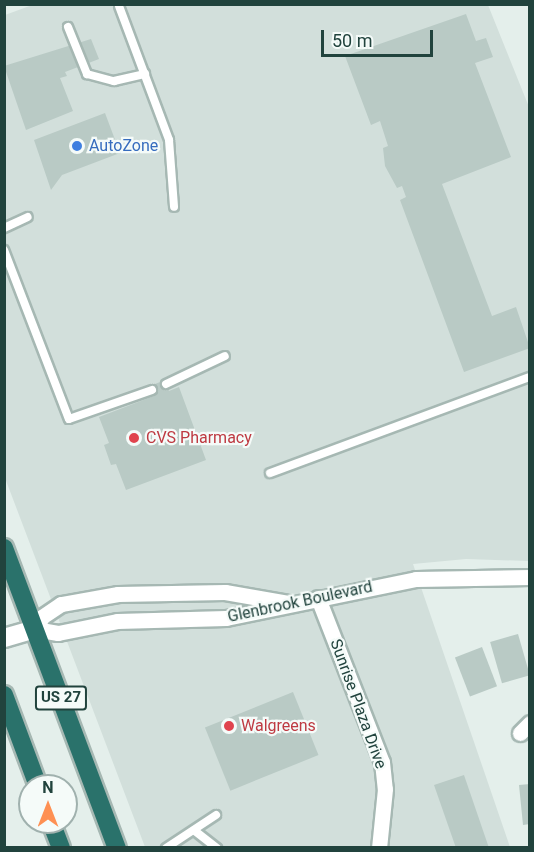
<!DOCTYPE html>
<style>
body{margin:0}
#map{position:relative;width:534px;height:852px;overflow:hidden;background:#e4efeb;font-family:Roboto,sans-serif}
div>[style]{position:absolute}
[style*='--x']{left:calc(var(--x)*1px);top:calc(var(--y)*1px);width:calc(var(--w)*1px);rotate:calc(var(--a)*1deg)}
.built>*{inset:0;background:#d2dfdb}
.building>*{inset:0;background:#b9cac5;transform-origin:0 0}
.roads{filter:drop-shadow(2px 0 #a6b8b3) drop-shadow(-2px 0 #a6b8b3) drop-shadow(0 2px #a6b8b3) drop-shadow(0 -2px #a6b8b3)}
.lane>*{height:8px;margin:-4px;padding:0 4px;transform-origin:4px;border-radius:4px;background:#fff}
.street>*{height:15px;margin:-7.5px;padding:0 7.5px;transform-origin:7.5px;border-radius:7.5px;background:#fff}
.secondary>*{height:18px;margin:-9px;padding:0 9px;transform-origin:9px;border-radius:9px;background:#fff}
.highway>*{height:18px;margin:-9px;padding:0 9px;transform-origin:9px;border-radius:9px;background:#2a726b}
.dots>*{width:16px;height:16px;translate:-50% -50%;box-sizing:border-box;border:3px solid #f5fbf9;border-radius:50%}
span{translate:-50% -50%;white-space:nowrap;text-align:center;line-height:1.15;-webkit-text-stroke:4.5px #f5fbf9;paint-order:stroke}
.shield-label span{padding:2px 4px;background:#f5fbf9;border:2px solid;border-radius:4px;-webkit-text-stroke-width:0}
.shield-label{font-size:15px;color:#21433d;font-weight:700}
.shop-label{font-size:16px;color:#366cbe}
.left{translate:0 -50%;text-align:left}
.health-label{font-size:16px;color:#be3a42}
.street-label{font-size:16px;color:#21433d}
.frame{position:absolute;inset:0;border:6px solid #21433d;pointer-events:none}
.north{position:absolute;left:18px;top:774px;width:60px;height:60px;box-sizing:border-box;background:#f5fbf9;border:2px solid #a0b1ae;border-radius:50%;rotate:0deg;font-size:16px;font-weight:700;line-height:24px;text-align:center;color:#21433d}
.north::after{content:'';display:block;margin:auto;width:21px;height:27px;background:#fe9053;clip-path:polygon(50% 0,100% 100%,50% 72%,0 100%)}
.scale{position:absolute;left:321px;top:30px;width:112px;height:27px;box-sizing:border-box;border:3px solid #21433d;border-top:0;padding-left:8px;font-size:18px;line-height:21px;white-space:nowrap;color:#21433d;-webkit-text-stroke:4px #f5fbf9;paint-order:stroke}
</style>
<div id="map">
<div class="built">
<div style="clip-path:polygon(35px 4px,488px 5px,529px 107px,529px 561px,466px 559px,413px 564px,510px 847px,145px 847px,5px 478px,5px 15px)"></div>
</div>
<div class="building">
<div style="clip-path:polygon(466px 14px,476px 41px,486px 38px,493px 57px,475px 63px,511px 157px,442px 184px,492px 316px,516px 307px,530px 348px,464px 372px,400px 200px,406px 197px,402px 186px,397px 188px,385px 166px,383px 148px,388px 146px,380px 121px,371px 125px,345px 56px)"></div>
<div style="clip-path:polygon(91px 39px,99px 59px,65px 72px,67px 76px,60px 78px,73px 111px,26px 130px,4px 66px)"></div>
<div style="clip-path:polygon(105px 113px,120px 153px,62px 175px,51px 190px,34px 140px)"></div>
<div style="clip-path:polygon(165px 380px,169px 391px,179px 387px,206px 460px,126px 490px,116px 464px,111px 465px,104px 445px,109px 443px,99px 417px,154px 396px,150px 386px)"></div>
<div style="left:518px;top:634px;width:43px;height:29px;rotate:74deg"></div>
<div style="left:482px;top:647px;width:42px;height:29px;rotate:69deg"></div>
<div style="left:293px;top:692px;width:68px;height:95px;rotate:68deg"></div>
<div style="clip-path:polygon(464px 775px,489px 848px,456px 848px,434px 785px)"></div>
<div style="clip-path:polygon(530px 784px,530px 824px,523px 825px,519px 785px)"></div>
</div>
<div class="roads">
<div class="lane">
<div style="--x:119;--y:6;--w:143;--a:69.5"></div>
<div style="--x:169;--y:140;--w:67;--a:85.7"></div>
<div style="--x:68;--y:27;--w:51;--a:68"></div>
<div style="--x:87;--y:74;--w:28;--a:15"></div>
<div style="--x:114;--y:81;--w:32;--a:-13"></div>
<div style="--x:4;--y:228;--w:26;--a:-25"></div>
<div style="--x:4;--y:250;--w:181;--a:69"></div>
<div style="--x:69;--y:419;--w:88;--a:-19.3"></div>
<div style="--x:166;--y:384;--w:65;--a:-25.4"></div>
<div style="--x:270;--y:473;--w:277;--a:-20.3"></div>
<div style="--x:195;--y:831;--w:28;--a:38"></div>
<div style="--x:166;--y:848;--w:60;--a:-33.4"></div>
</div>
<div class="street">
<div style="--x:318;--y:598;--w:176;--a:68.7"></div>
<div style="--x:382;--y:762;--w:27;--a:84"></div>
<div style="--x:385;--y:789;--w:59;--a:95.8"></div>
<div style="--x:288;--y:603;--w:64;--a:-170.1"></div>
<div style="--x:225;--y:592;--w:107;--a:178.9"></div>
<div style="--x:118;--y:594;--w:58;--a:170"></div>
<div style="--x:61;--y:604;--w:23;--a:146"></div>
<div style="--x:42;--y:617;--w:14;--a:120"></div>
<div style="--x:35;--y:629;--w:23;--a:10"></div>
<div style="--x:58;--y:633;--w:60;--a:-11.5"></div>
<div style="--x:117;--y:621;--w:109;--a:-1.6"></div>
<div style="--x:226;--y:618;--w:194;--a:-11.6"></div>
<div style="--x:416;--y:579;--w:114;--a:-1"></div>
<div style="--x:520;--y:733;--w:14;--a:-45"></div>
</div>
<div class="secondary">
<div style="--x:4;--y:638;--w:32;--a:-16"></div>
</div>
<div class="highway">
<div style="--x:4;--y:548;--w:321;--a:69.4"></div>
<div style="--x:4;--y:695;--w:97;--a:69.5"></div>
<div style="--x:51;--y:822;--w:28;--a:69"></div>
</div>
</div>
<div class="dots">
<div style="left:77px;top:146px;background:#3f7fe0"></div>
<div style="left:134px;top:438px;background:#e0444e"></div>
<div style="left:229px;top:726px;background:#e0444e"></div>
</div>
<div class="shield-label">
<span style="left:61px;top:698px">US 27</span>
</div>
<div class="shop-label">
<span class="left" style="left:89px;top:146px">AutoZone</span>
</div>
<div class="health-label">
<span class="left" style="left:146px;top:438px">CVS Pharmacy</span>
<span class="left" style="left:241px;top:726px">Walgreens</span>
</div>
<div class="street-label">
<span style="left:300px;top:602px;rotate:-12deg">Glenbrook Boulevard</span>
<span style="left:358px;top:704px;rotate:70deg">Sunrise Plaza Drive</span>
</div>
<div class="frame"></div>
<div class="north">N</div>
<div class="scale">50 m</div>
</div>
